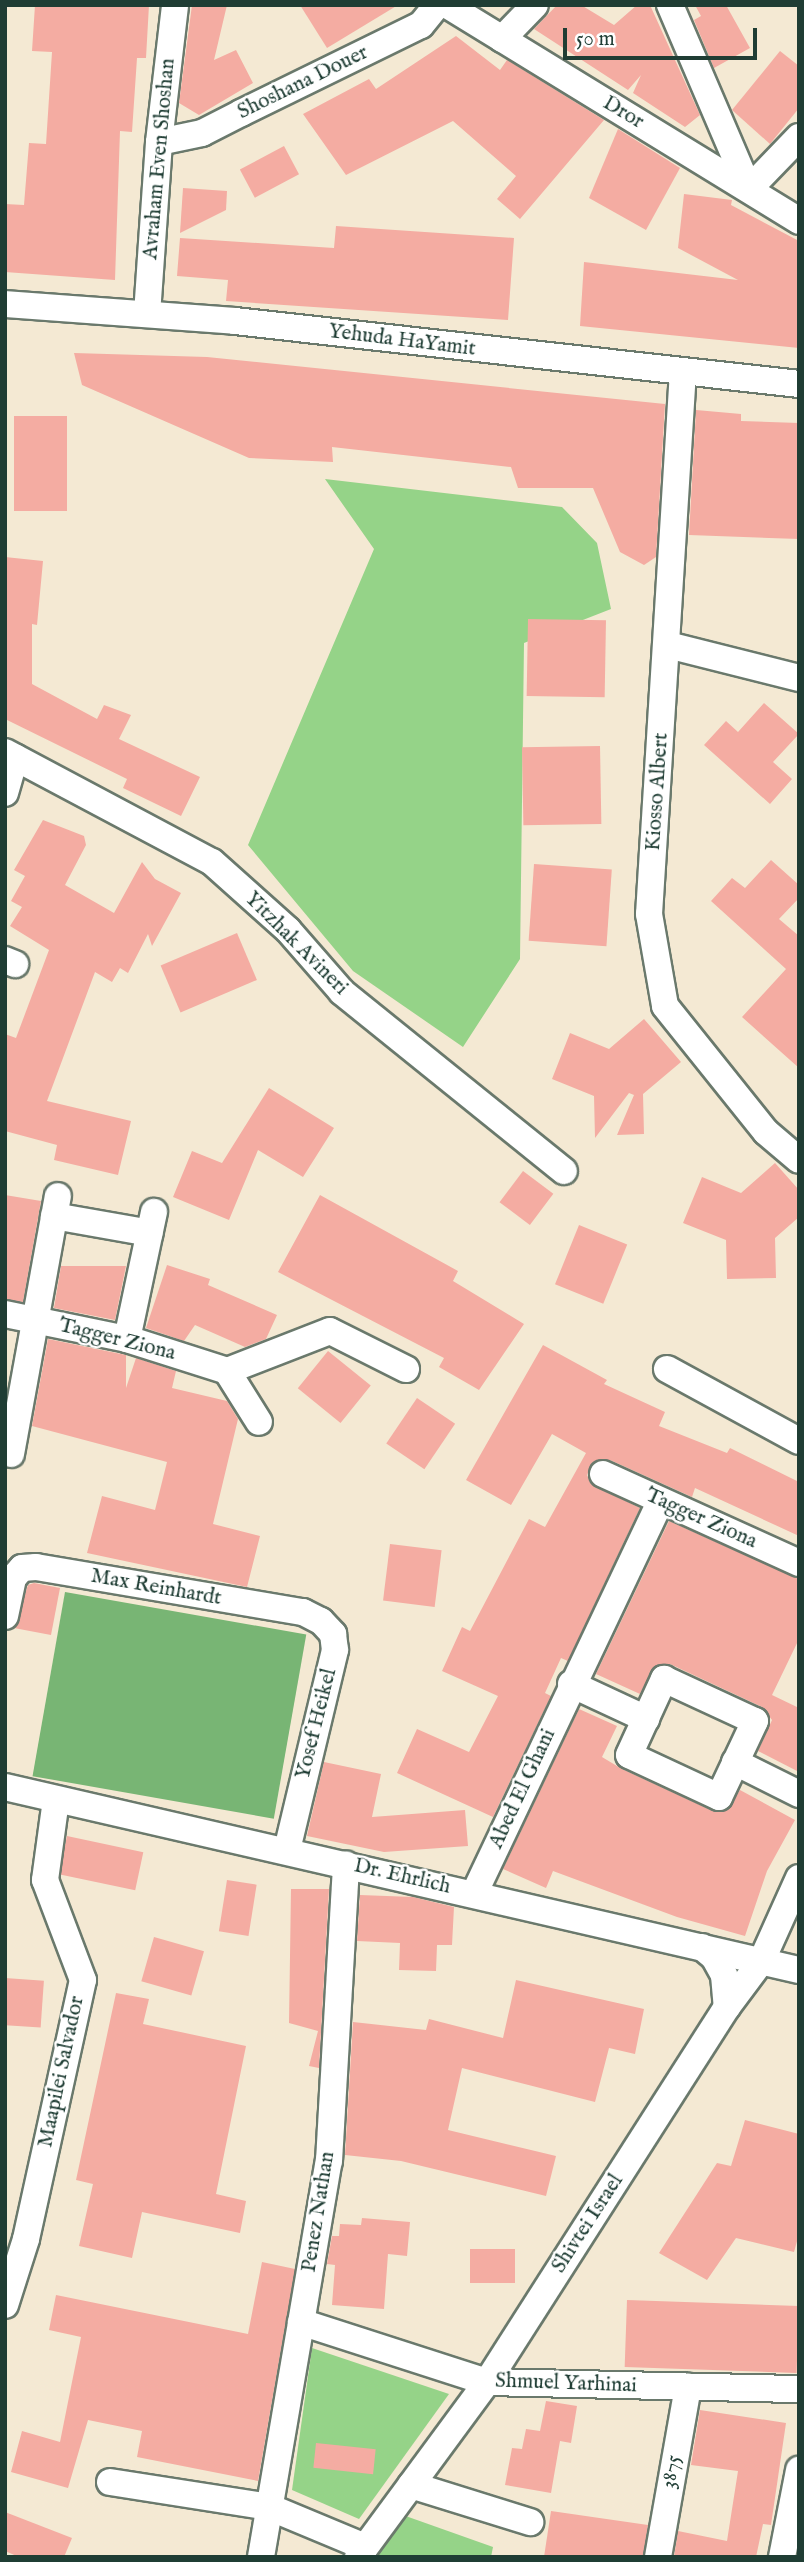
<!DOCTYPE html>
<style>
body{margin:0}
#map{position:relative;width:804px;height:2562px;overflow:hidden;background:#f4e9d3;font-family:"IM FELL English",serif}
div>[style]{position:absolute}
[style*='--x']{left:calc(var(--x)*1px);top:calc(var(--y)*1px);width:calc(var(--w)*1px);rotate:calc(var(--a)*1deg)}
.green>*{inset:0;background:#95d388}
.forest>*{inset:0;background:#78b574;transform-origin:0 0}
.building>*{inset:0;background:#f4aca2;transform-origin:0 0}
.roads{filter:drop-shadow(2px 0 #6a796c) drop-shadow(-2px 0 #6a796c) drop-shadow(0 2px #6a796c) drop-shadow(0 -2px #6a796c)}
.minor>*{height:26px;margin:-13px;padding:0 13px;transform-origin:13px;border-radius:13px;background:#fff}
span{translate:-50% -50%;white-space:nowrap;text-align:center;line-height:1.15;-webkit-text-stroke:5px #fff;paint-order:stroke}
.street-label{font-size:21px;color:#1f3d34}
.frame{position:absolute;inset:0;border:7px solid #1f3d34;pointer-events:none}
.scale{position:absolute;left:563px;top:28px;width:194px;height:32px;box-sizing:border-box;border:4px solid #1f3d34;border-top:0;padding-left:9px;font-size:21px;line-height:24px;white-space:nowrap;color:#1f3d34;-webkit-text-stroke:5px #fff;paint-order:stroke}
</style>
<div id="map">
<div class="green">
<div style="clip-path:polygon(325px 479px,562px 507px,597px 543px,611px 609px,524px 643px,520px 959px,463px 1047px,353px 971px,248px 845px,374px 549px)"></div>
<div style="clip-path:polygon(312px 2348px,449px 2394px,359px 2519px,292px 2490px)"></div>
<div style="clip-path:polygon(400px 2514px,493px 2547px,491px 2557px,369px 2557px)"></div>
</div>
<div class="forest">
<div style="left:65px;top:1592px;width:245px;height:187px;rotate:10deg"></div>
</div>
<div class="building">
<div style="clip-path:polygon(35px 5px,149px 5px,146px 58px,137px 58px,132px 132px,120px 131px,115px 280px,5px 272px,5px 204px,24px 205px,29px 143px,46px 144px,52px 52px,32px 51px)"></div>
<div style="clip-path:polygon(192px 5px,227px 5px,214px 60px,236px 50px,253px 83px,199px 115px,179px 103px)"></div>
<div style="clip-path:polygon(300px 5px,398px 5px,327px 48px)"></div>
<div style="clip-path:polygon(557px 5px,581px 5px,614px 25px,637px 5px,650px 5px,700px 115px,685px 127px,633px 93px,641px 75px,628px 90px,534px 29px)"></div>
<div style="clip-path:polygon(695px 5px,726px 5px,750px 48px,714px 68px,694px 20px,701px 16px)"></div>
<div style="clip-path:polygon(456px 36px,500px 70px,507px 60px,604px 120px,520px 219px,497px 199px,516px 176px,453px 121px,346px 175px,303px 114px,369px 79px,376px 89px)"></div>
<div style="clip-path:polygon(780px 51px,799px 66px,799px 108px,770px 144px,732px 110px)"></div>
<div style="clip-path:polygon(618px 129px,680px 168px,646px 230px,589px 198px)"></div>
<div style="left:284px;top:146px;width:32px;height:50px;rotate:62deg"></div>
<div style="clip-path:polygon(183px 188px,227px 191px,226px 210px,180px 233px)"></div>
<div style="clip-path:polygon(684px 194px,732px 200px,731px 205px,799px 241px,799px 348px,580px 326px,584px 262px,738px 280px,678px 248px)"></div>
<div style="clip-path:polygon(336px 226px,514px 238px,508px 320px,226px 301px,228px 280px,177px 276px,180px 238px,334px 248px)"></div>
<div style="clip-path:polygon(74px 353px,207px 357px,665px 404px,656px 557px,644px 565px,620px 552px,593px 488px,518px 488px,511px 467px,332px 447px,333px 462px,249px 458px,82px 385px)"></div>
<div style="clip-path:polygon(696px 410px,741px 414px,741px 421px,799px 423px,799px 539px,689px 535px)"></div>
<div style="left:14px;top:416px;width:53px;height:95px"></div>
<div style="clip-path:polygon(5px 557px,43px 561px,37px 625px,32px 624px,32px 684px,97px 719px,104px 705px,131px 715px,119px 739px,200px 777px,181px 816px,123px 788px,127px 779px,5px 719px)"></div>
<div style="left:528px;top:619px;width:78px;height:77px;rotate:1deg"></div>
<div style="clip-path:polygon(764px 703px,799px 734px,773px 762px,792px 779px,770px 804px,704px 745px,726px 721px,738px 732px)"></div>
<div style="left:600px;top:746px;width:78px;height:78px;rotate:89deg"></div>
<div style="clip-path:polygon(43px 820px,84px 836px,86px 845px,65px 885px,114px 913px,142px 862px,155px 879px,181px 893px,152px 946px,148px 934px,128px 973px,120px 968px,112px 982px,95px 972px,47px 1101px,131px 1121px,118px 1175px,54px 1160px,57px 1145px,5px 1131px,5px 1034px,16px 1038px,49px 950px,10px 926px,22px 907px,11px 901px,25px 876px,14px 870px)"></div>
<div style="clip-path:polygon(771px 860px,799px 885px,799px 898px,779px 919px,799px 936px,799px 1068px,742px 1017px,786px 969px,711px 901px,732px 878px,745px 888px)"></div>
<div style="left:534px;top:864px;width:78px;height:77px;rotate:4deg"></div>
<div style="left:237px;top:933px;width:51px;height:83px;rotate:67deg"></div>
<div style="clip-path:polygon(644px 1019px,681px 1062px,643px 1094px,644px 1134px,617px 1135px,634px 1095px,629px 1093px,595px 1138px,594px 1096px,552px 1079px,570px 1033px,609px 1049px)"></div>
<div style="clip-path:polygon(269px 1088px,334px 1128px,303px 1177px,258px 1150px,229px 1220px,173px 1197px,192px 1151px,222px 1163px)"></div>
<div style="clip-path:polygon(775px 1163px,799px 1190px,799px 1217px,775px 1238px,776px 1278px,727px 1279px,726px 1240px,683px 1223px,702px 1177px,741px 1193px)"></div>
<div style="left:523px;top:1171px;width:38px;height:39px;rotate:37deg"></div>
<div style="clip-path:polygon(5px 1195px,41px 1201px,23px 1302px,5px 1299px)"></div>
<div style="clip-path:polygon(320px 1195px,458px 1271px,453px 1281px,524px 1324px,479px 1390px,439px 1367px,444px 1358px,278px 1272px)"></div>
<div style="left:579px;top:1225px;width:52px;height:64px;rotate:22deg"></div>
<div style="clip-path:polygon(167px 1265px,210px 1279px,208px 1285px,277px 1315px,266px 1339px,245px 1347px,195px 1325px,184px 1341px,146px 1328px)"></div>
<div style="clip-path:polygon(61px 1266px,126px 1266px,115px 1320px,54px 1308px)"></div>
<div style="clip-path:polygon(48px 1339px,126px 1355px,126px 1388px,136px 1358px,176px 1371px,172px 1388px,227px 1401px,238px 1419px,213px 1524px,260px 1536px,247px 1587px,87px 1553px,102px 1496px,155px 1510px,167px 1462px,32px 1426px)"></div>
<div style="clip-path:polygon(543px 1345px,607px 1380px,604px 1384px,665px 1412px,659px 1426px,727px 1453px,730px 1448px,799px 1482px,799px 1536px,695px 1488px,692px 1497px,610px 1460px,593px 1462px,587px 1475px,591px 1484px,640px 1508px,568px 1661px,561px 1658px,545px 1693px,551px 1696px,493px 1817px,397px 1773px,417px 1729px,469px 1752px,498px 1696px,442px 1671px,462px 1627px,470px 1631px,529px 1519px,545px 1527px,586px 1453px,552px 1434px,511px 1505px,466px 1480px)"></div>
<div style="left:328px;top:1351px;width:55px;height:48px;rotate:39deg"></div>
<div style="left:417px;top:1398px;width:46px;height:55px;rotate:34deg"></div>
<div style="clip-path:polygon(669px 1521px,799px 1579px,799px 1639px,772px 1695px,799px 1708px,799px 1772px,758px 1751px,772px 1720px,762px 1707px,670px 1664px,654px 1667px,640px 1694px,596px 1674px)"></div>
<div style="left:390px;top:1544px;width:52px;height:57px;rotate:7deg"></div>
<div style="clip-path:polygon(34px 1583px,60px 1588px,51px 1635px,14px 1628px,28px 1585px)"></div>
<div style="clip-path:polygon(579px 1709px,617px 1726px,602px 1757px,622px 1769px,713px 1811px,728px 1809px,740px 1790px,795px 1820px,767px 1871px,745px 1936px,677px 1917px,553px 1871px,546px 1888px,503px 1869px)"></div>
<div style="clip-path:polygon(324px 1762px,381px 1774px,372px 1817px,465px 1810px,468px 1846px,384px 1852px,307px 1836px)"></div>
<div style="left:67px;top:1836px;width:78px;height:39px;rotate:12deg"></div>
<div style="left:227px;top:1880px;width:30px;height:52px;rotate:9deg"></div>
<div style="clip-path:polygon(291px 1889px,329px 1889px,319px 2068px,309px 2066px,318px 2031px,289px 2023px)"></div>
<div style="clip-path:polygon(360px 1895px,413px 1897px,454px 1907px,452px 1945px,437px 1945px,436px 1971px,399px 1970px,400px 1943px,357px 1941px)"></div>
<div style="left:154px;top:1937px;width:52px;height:46px;rotate:16deg"></div>
<div style="left:5px;top:1978px;width:39px;height:47px;rotate:4deg"></div>
<div style="clip-path:polygon(516px 1980px,644px 2009px,635px 2054px,609px 2048px,595px 2102px,462px 2068px,448px 2130px,556px 2156px,546px 2196px,401px 2161px,345px 2155px,353px 2022px,426px 2030px,429px 2019px,503px 2038px)"></div>
<div style="clip-path:polygon(116px 1993px,149px 1999px,143px 2024px,246px 2046px,216px 2194px,246px 2201px,240px 2233px,142px 2212px,132px 2258px,79px 2246px,93px 2184px,76px 2180px)"></div>
<div style="clip-path:polygon(745px 2120px,799px 2134px,799px 2234px,794px 2252px,736px 2238px,707px 2280px,659px 2253px,717px 2163px,731px 2166px)"></div>
<div style="clip-path:polygon(362px 2218px,410px 2222px,407px 2256px,388px 2254px,384px 2309px,332px 2305px,335px 2265px,327px 2264px,332px 2236px,339px 2236px,340px 2224px,361px 2225px)"></div>
<div style="left:470px;top:2249px;width:45px;height:34px"></div>
<div style="clip-path:polygon(262px 2262px,295px 2269px,258px 2481px,137px 2457px,142px 2431px,88px 2420px,68px 2488px,11px 2472px,22px 2431px,60px 2442px,81px 2337px,49px 2330px,56px 2295px,248px 2334px)"></div>
<div style="left:627px;top:2300px;width:172px;height:67px;rotate:2deg"></div>
<div style="clip-path:polygon(546px 2401px,577px 2406px,571px 2443px,560px 2441px,551px 2493px,505px 2485px,512px 2448px,522px 2449px,526px 2429px,540px 2431px)"></div>
<div style="clip-path:polygon(700px 2410px,786px 2423px,771px 2525px,763px 2524px,756px 2557px,674px 2557px,678px 2531px,727px 2541px,738px 2471px,691px 2465px)"></div>
<div style="left:316px;top:2443px;width:60px;height:25px;rotate:6deg"></div>
<div style="clip-path:polygon(551px 2511px,648px 2525px,643px 2557px,544px 2557px)"></div>
<div style="clip-path:polygon(5px 2512px,72px 2538px,64px 2557px,19px 2557px,5px 2551px)"></div>
</div>
<div class="roads">
<div class="minor">
<div style="--x:447;--y:5;--w:413;--a:31.5"></div>
<div style="--x:670;--y:5;--w:200;--a:66.8"></div>
<div style="--x:749;--y:189;--w:72;--a:-46.1"></div>
<div style="--x:502;--y:39;--w:47;--a:-45.9"></div>
<div style="--x:159;--y:142;--w:44;--a:-11.8"></div>
<div style="--x:202;--y:133;--w:44;--a:-27.1"></div>
<div style="--x:241;--y:113;--w:200;--a:-26.1"></div>
<div style="--x:421;--y:25;--w:26;--a:-51"></div>
<div style="--x:5;--y:304;--w:231;--a:4.2"></div>
<div style="--x:235;--y:321;--w:568;--a:6.37"></div>
<div style="--x:147;--y:314;--w:172;--a:-86"></div>
<div style="--x:159;--y:142;--w:138;--a:-83.3"></div>
<div style="--x:683;--y:371;--w:544;--a:93.58"></div>
<div style="--x:649;--y:914;--w:93;--a:80.1"></div>
<div style="--x:665;--y:1006;--w:161;--a:51.3"></div>
<div style="--x:766;--y:1132;--w:43;--a:40.3"></div>
<div style="--x:668;--y:645;--w:135;--a:14.1"></div>
<div style="--x:5;--y:752;--w:234;--a:28"></div>
<div style="--x:212;--y:862;--w:102;--a:41.8"></div>
<div style="--x:288;--y:930;--w:82;--a:48.9"></div>
<div style="--x:342;--y:992;--w:285;--a:38.9"></div>
<div style="--x:5;--y:793;--w:37;--a:-74"></div>
<div style="--x:5;--y:960;--w:11;--a:22"></div>
<div style="--x:54;--y:1216;--w:97;--a:10"></div>
<div style="--x:5;--y:1314;--w:125;--a:11.6"></div>
<div style="--x:127;--y:1339;--w:105;--a:17.7"></div>
<div style="--x:227;--y:1371;--w:60;--a:57.9"></div>
<div style="--x:127;--y:1339;--w:130;--a:-78"></div>
<div style="--x:667;--y:1369;--w:150;--a:28.6"></div>
<div style="--x:227;--y:1371;--w:110;--a:-21.2"></div>
<div style="--x:330;--y:1331;--w:85;--a:26.6"></div>
<div style="--x:11;--y:1454;--w:262;--a:-79.7"></div>
<div style="--x:603;--y:1474;--w:215;--a:24.4"></div>
<div style="--x:5;--y:1616;--w:39;--a:-78"></div>
<div style="--x:13;--y:1578;--w:13;--a:-48"></div>
<div style="--x:22;--y:1568;--w:14;--a:-4"></div>
<div style="--x:36;--y:1567;--w:271;--a:9.6"></div>
<div style="--x:303;--y:1612;--w:20;--a:27"></div>
<div style="--x:321;--y:1621;--w:18;--a:47"></div>
<div style="--x:333;--y:1634;--w:16;--a:83"></div>
<div style="--x:335;--y:1650;--w:206;--a:103.5"></div>
<div style="--x:664;--y:1679;--w:100;--a:24.8"></div>
<div style="--x:755;--y:1721;--w:84;--a:115.3"></div>
<div style="--x:719;--y:1797;--w:99;--a:-155"></div>
<div style="--x:629;--y:1755;--w:84;--a:-65.3"></div>
<div style="--x:571;--y:1684;--w:83;--a:25"></div>
<div style="--x:735;--y:1762;--w:72;--a:26.6"></div>
<div style="--x:5;--y:1787;--w:815;--a:12.98"></div>
<div style="--x:474;--y:1894;--w:433;--a:-64.6"></div>
<div style="--x:702;--y:1947;--w:16;--a:40"></div>
<div style="--x:714;--y:1957;--w:21;--a:61"></div>
<div style="--x:724;--y:1975;--w:32;--a:85"></div>
<div style="--x:5;--y:2305;--w:69;--a:-72.3"></div>
<div style="--x:26;--y:2239;--w:265;--a:-77.6"></div>
<div style="--x:83;--y:1980;--w:107;--a:-110.8"></div>
<div style="--x:45;--y:1880;--w:81;--a:-82.2"></div>
<div style="--x:301;--y:2322;--w:195;--a:17.9"></div>
<div style="--x:487;--y:2382;--w:312;--a:1.3"></div>
<div style="--x:110;--y:2482;--w:161;--a:8.9"></div>
<div style="--x:269;--y:2507;--w:104;--a:22.6"></div>
<div style="--x:411;--y:2485;--w:125;--a:17.3"></div>
<div style="--x:261;--y:2557;--w:402;--a:-80.3"></div>
<div style="--x:329;--y:2161;--w:297;--a:-86.7"></div>
<div style="--x:358;--y:2557;--w:217;--a:-53.6"></div>
<div style="--x:487;--y:2382;--w:445;--a:-57.4"></div>
<div style="--x:727;--y:2007;--w:59;--a:-53.3"></div>
<div style="--x:762;--y:1960;--w:90;--a:-65.7"></div>
<div style="--x:658;--y:2557;--w:173;--a:-80"></div>
<div style="--x:782;--y:2557;--w:89;--a:-78.9"></div>
</div>
</div>
<div class="street-label">
<span style="left:303px;top:83px;rotate:-26deg">Shoshana Douer</span>
<span style="left:623px;top:113px;rotate:31deg">Dror</span>
<span style="left:160px;top:159px;rotate:-85deg">Avraham Even Shoshan</span>
<span style="left:402px;top:341px;rotate:7deg">Yehuda HaYamit</span>
<span style="left:658px;top:792px;rotate:-86deg">Kiosso Albert</span>
<span style="left:296px;top:944px;rotate:45deg">Yitzhak Avineri</span>
<span style="left:117px;top:1340px;rotate:14deg">Tagger Ziona</span>
<span style="left:701px;top:1519px;rotate:24deg">Tagger Ziona</span>
<span style="left:156px;top:1588px;rotate:10deg">Max Reinhardt</span>
<span style="left:317px;top:1724px;rotate:-76deg">Yosef Heikel</span>
<span style="left:523px;top:1789px;rotate:-65deg">Abed El Ghani</span>
<span style="left:402px;top:1877px;rotate:13deg">Dr. Ehrlich</span>
<span style="left:62px;top:2072px;rotate:-78deg">Maapilei Salvador</span>
<span style="left:319px;top:2212px;rotate:-81deg">Penez Nathan</span>
<span style="left:588px;top:2224px;rotate:-57deg">Shivtei Israel</span>
<span style="left:566px;top:2384px;rotate:2deg">Shmuel Yarhinai</span>
<span style="left:672px;top:2472px;rotate:-80deg">3875</span>
</div>
<div class="frame"></div>
<div class="scale">50 m</div>
</div>
